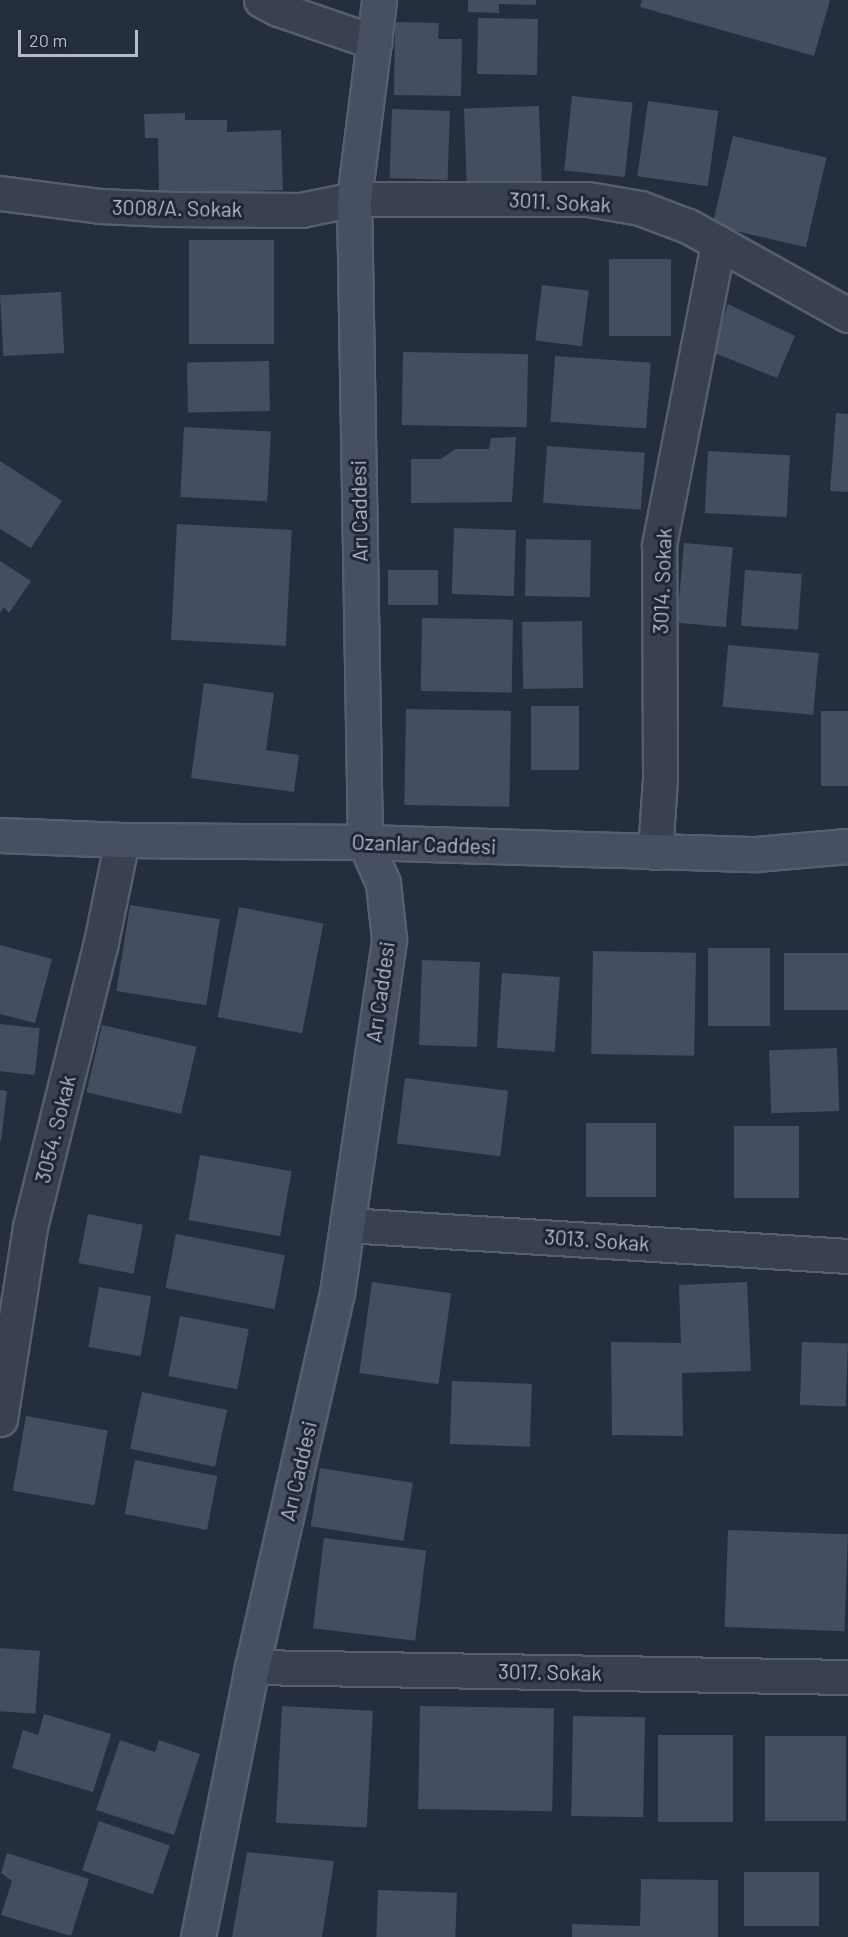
<!DOCTYPE html>
<meta charset="utf-8">
<style>
body{margin:0}
#map{position:relative;width:848px;height:1937px;overflow:hidden;background:#252e3f;font-family:Barlow,sans-serif}
div>[style]{position:absolute}
[style*='--x']{left:calc(var(--x)*1px);top:calc(var(--y)*1px);width:calc(var(--w)*1px);rotate:calc(var(--a)*1deg)}
.building>*{inset:0;background:#444e61;transform-origin:0 0}
.roads{filter:drop-shadow(2px 0 #575e6d) drop-shadow(-2px 0 #575e6d) drop-shadow(0 2px #575e6d) drop-shadow(0 -2px #575e6d)}
.street>*{height:33px;margin:-16.5px;padding:0 16.5px;transform-origin:16.5px;border-radius:16.5px;background:#39404f}
.secondary>*{height:33px;margin:-16.5px;padding:0 16.5px;transform-origin:16.5px;border-radius:16.5px;background:#474f62}
span{translate:-50% -50%;white-space:nowrap;text-align:center;line-height:1.15;-webkit-text-stroke:6px #1e2534;paint-order:stroke}
.street-label{font-size:21px;color:#b5bbca}
.scale{position:absolute;left:18px;top:30px;width:120px;height:27px;box-sizing:border-box;border:3px solid #b5bbca;border-top:0;padding-left:8px;font-size:18px;line-height:21px;white-space:nowrap;color:#b5bbca;-webkit-text-stroke:4px #1e2534;paint-order:stroke}
</style>
<div id="map">
<div class="building">
<div style="clip-path:polygon(468px 0,536px 0,536px 5px,499px 4px,499px 13px,468px 12px)"></div>
<div style="clip-path:polygon(642px 0,830px 0,814px 56px,640px 7px)"></div>
<div style="left:478px;top:18px;width:60px;height:56px;rotate:1deg"></div>
<div style="clip-path:polygon(395px 22px,439px 23px,438px 39px,462px 39px,461px 96px,394px 95px)"></div>
<div style="left:572px;top:96px;width:61px;height:75px;rotate:6deg"></div>
<div style="left:648px;top:101px;width:71px;height:76px;rotate:8deg"></div>
<div style="left:539px;top:106px;width:81px;height:75px;rotate:88deg"></div>
<div style="left:392px;top:109px;width:58px;height:69px;rotate:2deg"></div>
<div style="clip-path:polygon(185px 113px,185px 120px,227px 120px,227px 132px,281px 130px,283px 190px,159px 193px,158px 138px,145px 138px,144px 114px)"></div>
<div style="left:733px;top:136px;width:96px;height:92px;rotate:13deg"></div>
<div style="left:274px;top:240px;width:104px;height:85px;rotate:90deg"></div>
<div style="left:609px;top:259px;width:62px;height:77px"></div>
<div style="left:542px;top:285px;width:47px;height:56px;rotate:7deg"></div>
<div style="left:61px;top:292px;width:61px;height:61px;rotate:87deg"></div>
<div style="clip-path:polygon(728px 304px,795px 336px,777px 378px,712px 352px)"></div>
<div style="left:403px;top:352px;width:125px;height:73px;rotate:1deg"></div>
<div style="left:555px;top:356px;width:96px;height:66px;rotate:4deg"></div>
<div style="left:269px;top:361px;width:50px;height:82px;rotate:89deg"></div>
<div style="clip-path:polygon(836px 413px,848px 414px,848px 492px,830px 491px)"></div>
<div style="left:184px;top:427px;width:87px;height:70px;rotate:3deg"></div>
<div style="clip-path:polygon(516px 437px,512px 502px,411px 503px,411px 459px,441px 459px,455px 449px,489px 449px,491px 438px)"></div>
<div style="left:547px;top:446px;width:98px;height:57px;rotate:4deg"></div>
<div style="left:708px;top:451px;width:82px;height:62px;rotate:3deg"></div>
<div style="clip-path:polygon(0 461px,62px 501px,31px 548px,0 529px)"></div>
<div style="left:177px;top:524px;width:115px;height:116px;rotate:3deg"></div>
<div style="left:454px;top:528px;width:62px;height:66px;rotate:2deg"></div>
<div style="left:526px;top:539px;width:65px;height:57px;rotate:1deg"></div>
<div style="left:684px;top:543px;width:49px;height:80px;rotate:5deg"></div>
<div style="clip-path:polygon(0 561px,31px 581px,9px 613px,4px 607px,0 613px)"></div>
<div style="left:388px;top:570px;width:50px;height:35px"></div>
<div style="left:745px;top:570px;width:57px;height:56px;rotate:4deg"></div>
<div style="left:422px;top:618px;width:91px;height:73px;rotate:1deg"></div>
<div style="left:582px;top:621px;width:67px;height:60px;rotate:89deg"></div>
<div style="left:728px;top:645px;width:91px;height:62px;rotate:5deg"></div>
<div style="clip-path:polygon(204px 683px,274px 693px,266px 750px,299px 755px,294px 792px,191px 778px)"></div>
<div style="left:531px;top:706px;width:48px;height:64px"></div>
<div style="left:406px;top:709px;width:105px;height:96px;rotate:1deg"></div>
<div style="left:821px;top:711px;width:27px;height:75px"></div>
<div style="left:130px;top:905px;width:91px;height:87px;rotate:9deg"></div>
<div style="left:239px;top:907px;width:86px;height:112px;rotate:11deg"></div>
<div style="clip-path:polygon(0 945px,52px 959px,35px 1023px,0 1014px)"></div>
<div style="left:708px;top:948px;width:62px;height:78px"></div>
<div style="left:593px;top:951px;width:103px;height:103px;rotate:1deg"></div>
<div style="left:848px;top:953px;width:57px;height:64px;rotate:90deg"></div>
<div style="left:422px;top:960px;width:58px;height:85px;rotate:2deg"></div>
<div style="left:502px;top:973px;width:58px;height:75px;rotate:4deg"></div>
<div style="left:0;top:1024px;width:40px;height:47px;rotate:6deg"></div>
<div style="left:102px;top:1025px;width:97px;height:69px;rotate:13deg"></div>
<div style="left:837px;top:1048px;width:63px;height:68px;rotate:88deg"></div>
<div style="left:405px;top:1078px;width:104px;height:66px;rotate:7deg"></div>
<div style="clip-path:polygon(0 1090px,7px 1091px,1px 1141px,0 1141px)"></div>
<div style="left:586px;top:1123px;width:70px;height:74px"></div>
<div style="left:734px;top:1126px;width:65px;height:72px"></div>
<div style="left:200px;top:1155px;width:93px;height:66px;rotate:10deg"></div>
<div style="left:88px;top:1214px;width:56px;height:50px;rotate:11deg"></div>
<div style="left:176px;top:1234px;width:111px;height:55px;rotate:11deg"></div>
<div style="left:372px;top:1282px;width:80px;height:92px;rotate:8deg"></div>
<div style="clip-path:polygon(747px 1282px,751px 1371px,682px 1373px,683px 1436px,612px 1435px,611px 1342px,681px 1343px,679px 1285px)"></div>
<div style="left:99px;top:1287px;width:53px;height:61px;rotate:10deg"></div>
<div style="left:180px;top:1316px;width:70px;height:61px;rotate:11deg"></div>
<div style="left:802px;top:1342px;width:46px;height:63px;rotate:2deg"></div>
<div style="left:452px;top:1381px;width:80px;height:63px;rotate:2deg"></div>
<div style="left:142px;top:1392px;width:87px;height:58px;rotate:12deg"></div>
<div style="left:26px;top:1416px;width:83px;height:76px;rotate:10deg"></div>
<div style="left:135px;top:1460px;width:84px;height:55px;rotate:11deg"></div>
<div style="left:320px;top:1468px;width:94px;height:59px;rotate:9deg"></div>
<div style="left:728px;top:1530px;width:120px;height:97px;rotate:2deg"></div>
<div style="left:324px;top:1538px;width:103px;height:91px;rotate:7deg"></div>
<div style="left:0;top:1648px;width:40px;height:63px;rotate:4deg"></div>
<div style="left:282px;top:1706px;width:91px;height:117px;rotate:3deg"></div>
<div style="left:420px;top:1706px;width:134px;height:103px;rotate:1deg"></div>
<div style="clip-path:polygon(44px 1714px,111px 1734px,93px 1792px,12px 1768px,23px 1730px,38px 1735px)"></div>
<div style="left:573px;top:1716px;width:72px;height:100px;rotate:1deg"></div>
<div style="left:733px;top:1735px;width:87px;height:75px;rotate:90deg"></div>
<div style="left:765px;top:1736px;width:81px;height:85px"></div>
<div style="clip-path:polygon(120px 1740px,155px 1752px,159px 1740px,200px 1754px,174px 1835px,96px 1810px)"></div>
<div style="left:99px;top:1821px;width:75px;height:52px;rotate:19deg"></div>
<div style="clip-path:polygon(247px 1852px,334px 1861px,322px 1937px,232px 1937px)"></div>
<div style="clip-path:polygon(7px 1853px,89px 1879px,71px 1936px,1px 1915px,12px 1881px,1px 1873px)"></div>
<div style="left:744px;top:1872px;width:75px;height:54px"></div>
<div style="clip-path:polygon(641px 1879px,718px 1880px,718px 1937px,572px 1937px,572px 1924px,640px 1926px)"></div>
<div style="left:378px;top:1890px;width:79px;height:47px;rotate:2deg"></div>
</div>
<div class="roads">
<div class="street">
<div style="--x:261;--y:0;--w:19;--a:28"></div>
<div style="--x:278;--y:9;--w:102;--a:19"></div>
<div style="--x:0;--y:193;--w:101;--a:7.4"></div>
<div style="--x:100;--y:206;--w:69;--a:2.5"></div>
<div style="--x:169;--y:209;--w:132;--a:0.4"></div>
<div style="--x:301;--y:210;--w:54;--a:-11.7"></div>
<div style="--x:354;--y:199;--w:234;--a:0"></div>
<div style="--x:588;--y:199;--w:53;--a:9.8"></div>
<div style="--x:640;--y:208;--w:51;--a:20.6"></div>
<div style="--x:688;--y:226;--w:183;--a:29.1"></div>
<div style="--x:655;--y:852;--w:73;--a:-86.1"></div>
<div style="--x:660;--y:779;--w:234;--a:-90.2"></div>
<div style="--x:659;--y:545;--w:308;--a:-78.9"></div>
<div style="--x:347;--y:1225;--w:502;--a:3.54"></div>
<div style="--x:0;--y:1419;--w:194;--a:-81.1"></div>
<div style="--x:30;--y:1227;--w:289;--a:-76"></div>
<div style="--x:100;--y:947;--w:109;--a:-78.4"></div>
<div style="--x:252;--y:1667;--w:596;--a:0.96"></div>
</div>
<div class="secondary">
<div style="--x:0;--y:835;--w:122;--a:2.3"></div>
<div style="--x:122;--y:840;--w:243;--a:0.5"></div>
<div style="--x:365;--y:842;--w:391;--a:1.8"></div>
<div style="--x:756;--y:854;--w:92;--a:-5"></div>
<div style="--x:198;--y:1937;--w:275;--a:-78.7"></div>
<div style="--x:252;--y:1667;--w:384;--a:-77.2"></div>
<div style="--x:337;--y:1293;--w:358;--a:-81.6"></div>
<div style="--x:389;--y:939;--w:56;--a:-96.1"></div>
<div style="--x:383;--y:883;--w:45;--a:-113.7"></div>
<div style="--x:365;--y:842;--w:643;--a:-90.98"></div>
<div style="--x:354;--y:199;--w:201;--a:-82.8"></div>
</div>
</div>
<div class="street-label">
<span style="left:560px;top:202px;rotate:3deg">3011. Sokak</span>
<span style="left:177px;top:208px;rotate:1deg">3008/A. Sokak</span>
<span style="left:359px;top:511px;rotate:-91deg">Arı Caddesi</span>
<span style="left:662px;top:581px;rotate:-88deg">3014. Sokak</span>
<span style="left:424px;top:844px;rotate:2deg">Ozanlar Caddesi</span>
<span style="left:380px;top:992px;rotate:-82deg">Arı Caddesi</span>
<span style="left:55px;top:1129px;rotate:-76deg">3054. Sokak</span>
<span style="left:597px;top:1240px;rotate:4deg">3013. Sokak</span>
<span style="left:298px;top:1471px;rotate:-77deg">Arı Caddesi</span>
<span style="left:550px;top:1672px;rotate:1deg">3017. Sokak</span>
</div>
<div class="scale">20 m</div>
</div>
